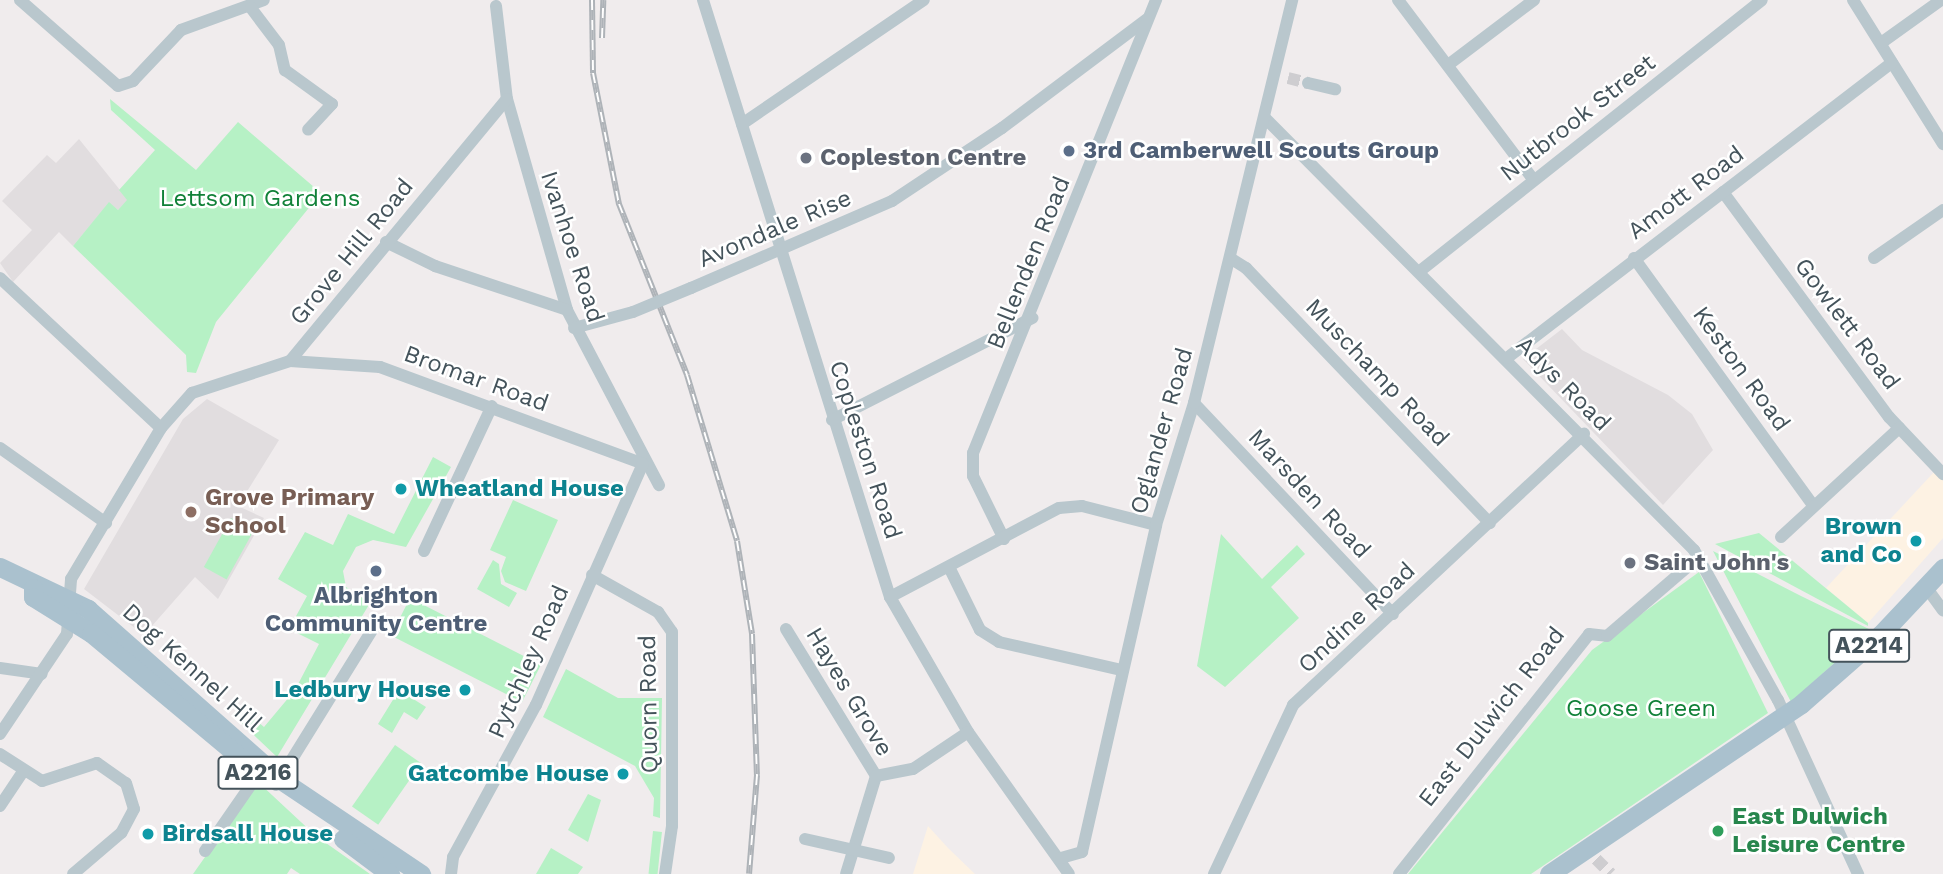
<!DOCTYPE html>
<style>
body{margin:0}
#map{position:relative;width:1943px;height:874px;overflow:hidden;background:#f0eced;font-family:"Work Sans",sans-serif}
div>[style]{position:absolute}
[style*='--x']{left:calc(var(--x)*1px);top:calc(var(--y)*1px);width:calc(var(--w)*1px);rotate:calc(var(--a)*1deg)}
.commercial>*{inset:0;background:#fdf2e3}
.education>*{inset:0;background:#e1dddf}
.green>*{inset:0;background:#b6f1c5;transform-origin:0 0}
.minor-tunnel>*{height:12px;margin-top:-6px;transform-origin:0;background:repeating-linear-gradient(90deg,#cecdd0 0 12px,transparent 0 18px)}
.minor>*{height:12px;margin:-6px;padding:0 6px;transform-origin:6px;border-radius:6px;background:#b9c7cd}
.primary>*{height:19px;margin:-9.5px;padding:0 9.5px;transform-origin:9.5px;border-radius:9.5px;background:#aac1ce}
.rail>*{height:6px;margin-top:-3px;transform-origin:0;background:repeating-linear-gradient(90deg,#fff 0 10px,#aeb3b8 0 20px);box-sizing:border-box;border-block:2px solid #aeb3b8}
.minor-bridge>*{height:12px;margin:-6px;padding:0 6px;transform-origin:6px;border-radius:6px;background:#b9c7cd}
.dots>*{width:19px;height:19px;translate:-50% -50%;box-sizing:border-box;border:4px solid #fff;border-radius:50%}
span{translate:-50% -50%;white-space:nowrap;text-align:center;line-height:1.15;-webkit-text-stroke:5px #fff;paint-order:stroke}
.shield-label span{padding:2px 5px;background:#fff;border:2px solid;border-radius:5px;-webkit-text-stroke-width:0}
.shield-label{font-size:23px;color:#44535b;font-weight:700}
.street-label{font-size:24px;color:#44535b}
.service-label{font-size:24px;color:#4e5e75;font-weight:700}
.left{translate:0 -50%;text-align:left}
.worship-label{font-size:24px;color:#5b616d;font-weight:700}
.park-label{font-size:24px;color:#108138}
.culture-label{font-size:24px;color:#0d838f;font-weight:700}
.right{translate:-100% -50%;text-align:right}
.education-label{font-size:24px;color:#785e54;font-weight:700}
.leisure-label{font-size:24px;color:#27864d;font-weight:700}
</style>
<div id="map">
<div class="commercial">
<div style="clip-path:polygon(1935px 471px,1943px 478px,1943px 538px,1868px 623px,1826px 588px)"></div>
<div style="clip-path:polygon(928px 826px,948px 848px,975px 874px,913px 874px)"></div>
</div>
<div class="education">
<div style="clip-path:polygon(79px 139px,128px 200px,118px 210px,109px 203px,73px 246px,59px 232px,13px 282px,0 263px,32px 230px,2px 201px,47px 155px,56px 163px)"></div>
<div style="clip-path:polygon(1562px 329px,1582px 350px,1668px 395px,1692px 414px,1713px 450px,1663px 505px,1523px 359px)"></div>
<div style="clip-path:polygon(207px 399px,279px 440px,238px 506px,264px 518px,218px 599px,195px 577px,144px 635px,84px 589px,183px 419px)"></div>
</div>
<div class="green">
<div style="clip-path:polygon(110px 99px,196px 170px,238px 122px,321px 193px,216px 322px,196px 373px,187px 372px,186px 355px,73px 246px,109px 202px,118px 210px,127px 200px,119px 190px,155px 150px,111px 110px)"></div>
<div style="clip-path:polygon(433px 457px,451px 467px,406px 547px,373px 540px,356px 547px,343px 571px,346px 587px,370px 603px,277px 757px,237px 719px,245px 711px,264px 727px,295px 690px,319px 644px,289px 629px,307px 596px,278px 579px,305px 532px,333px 545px,348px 514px,394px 534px)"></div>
<div style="clip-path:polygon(513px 500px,558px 520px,526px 591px,505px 582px,501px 571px,506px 557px,490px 550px)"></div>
<div style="left:231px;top:518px;width:26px;height:56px;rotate:29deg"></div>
<div style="clip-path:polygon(1759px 533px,1868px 623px,1868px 626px,1715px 544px)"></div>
<div style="clip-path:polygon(1221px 534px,1262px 579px,1297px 545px,1305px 554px,1271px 587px,1299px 618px,1225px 687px,1197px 666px)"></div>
<div style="clip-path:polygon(1713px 551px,1801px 596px,1871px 630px,1791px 702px)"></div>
<div style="clip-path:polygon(493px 560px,499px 564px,501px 584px,517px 593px,509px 607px,477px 589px)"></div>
<div style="clip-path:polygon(1699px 572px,1768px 713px,1531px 874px,1408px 874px,1592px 650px)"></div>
<div style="left:410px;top:598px;width:147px;height:42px;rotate:27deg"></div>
<div style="clip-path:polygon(566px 669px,618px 698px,662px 698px,660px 818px,653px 816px,654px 798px,635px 766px,543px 717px)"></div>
<div style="clip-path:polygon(399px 690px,426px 707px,417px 720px,404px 712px,392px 733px,378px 724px)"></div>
<div style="left:395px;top:745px;width:32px;height:75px;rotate:35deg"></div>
<div style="clip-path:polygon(258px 782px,316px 836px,370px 874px,300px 874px,291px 868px,287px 874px,193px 874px)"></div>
<div style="clip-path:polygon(588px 794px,601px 800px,588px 842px,568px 830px)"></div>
<div style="left:653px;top:831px;width:9px;height:43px;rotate:6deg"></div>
<div style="clip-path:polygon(551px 848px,583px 867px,578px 874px,536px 874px)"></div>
</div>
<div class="minor-tunnel">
<div style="--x:1288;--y:78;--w:21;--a:14"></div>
<div style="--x:1596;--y:859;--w:21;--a:45"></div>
</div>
<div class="minor">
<div style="--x:20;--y:0;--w:130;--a:41.3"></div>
<div style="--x:118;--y:86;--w:16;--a:-18"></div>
<div style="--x:133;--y:81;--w:70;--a:-46.7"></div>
<div style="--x:181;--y:30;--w:88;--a:-19.9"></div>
<div style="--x:703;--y:0;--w:626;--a:72.61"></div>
<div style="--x:890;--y:597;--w:156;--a:60"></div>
<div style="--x:968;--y:732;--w:174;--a:54.6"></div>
<div style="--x:1398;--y:0;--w:224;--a:53"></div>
<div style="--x:1853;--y:0;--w:170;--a:58"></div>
<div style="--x:496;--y:6;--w:94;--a:83.3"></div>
<div style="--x:507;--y:99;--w:219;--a:74.1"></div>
<div style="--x:567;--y:310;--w:198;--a:62.3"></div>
<div style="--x:251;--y:8;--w:46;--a:52.9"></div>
<div style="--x:279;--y:45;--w:26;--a:77"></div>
<div style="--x:285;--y:70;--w:58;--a:35.9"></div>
<div style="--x:332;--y:104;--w:35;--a:133"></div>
<div style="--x:1881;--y:43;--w:74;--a:-35.6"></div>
<div style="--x:1448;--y:65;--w:108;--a:-37.1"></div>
<div style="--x:1308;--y:83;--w:28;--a:13"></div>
<div style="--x:1265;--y:118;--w:609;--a:45.2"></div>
<div style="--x:1694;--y:550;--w:172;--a:60.8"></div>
<div style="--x:1778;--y:700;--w:192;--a:65.3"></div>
<div style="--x:742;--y:124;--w:220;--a:-34.3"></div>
<div style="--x:1723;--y:192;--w:280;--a:53.6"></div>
<div style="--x:1889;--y:417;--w:79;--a:46.5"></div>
<div style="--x:386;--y:242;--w:55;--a:26.1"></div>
<div style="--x:435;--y:266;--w:139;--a:18.4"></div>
<div style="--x:1230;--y:258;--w:19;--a:32"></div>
<div style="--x:1246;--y:268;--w:353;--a:46.3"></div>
<div style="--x:1634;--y:258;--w:305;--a:54.1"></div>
<div style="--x:1874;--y:258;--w:84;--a:-34.8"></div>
<div style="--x:1420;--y:271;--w:436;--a:-38.4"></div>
<div style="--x:0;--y:278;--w:220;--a:43"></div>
<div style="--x:691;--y:288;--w:219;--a:-23.4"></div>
<div style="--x:892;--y:201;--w:132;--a:-33.6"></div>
<div style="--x:1002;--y:128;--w:181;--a:-36.9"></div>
<div style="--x:574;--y:328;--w:61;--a:-15.2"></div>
<div style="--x:1507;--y:358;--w:485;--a:-37.5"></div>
<div style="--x:290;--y:361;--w:90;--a:3.8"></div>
<div style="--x:380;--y:367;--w:280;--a:20.2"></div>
<div style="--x:1194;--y:403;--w:290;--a:46.7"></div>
<div style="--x:832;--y:420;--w:225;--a:-27"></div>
<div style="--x:0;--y:448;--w:130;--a:35.3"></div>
<div style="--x:1781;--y:537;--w:161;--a:-42.7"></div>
<div style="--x:1004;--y:539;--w:70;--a:-116.2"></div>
<div style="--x:973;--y:476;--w:23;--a:-90"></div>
<div style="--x:973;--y:453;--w:489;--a:-68"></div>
<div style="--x:424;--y:551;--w:160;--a:-64.9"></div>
<div style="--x:950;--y:569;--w:68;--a:63.8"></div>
<div style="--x:980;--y:630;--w:22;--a:32"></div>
<div style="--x:999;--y:642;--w:125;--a:12.9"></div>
<div style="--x:592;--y:575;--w:76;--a:29.3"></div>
<div style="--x:658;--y:612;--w:24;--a:55"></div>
<div style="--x:672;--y:632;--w:194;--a:90"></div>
<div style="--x:672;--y:826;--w:49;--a:98.3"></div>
<div style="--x:1926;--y:587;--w:29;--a:54"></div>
<div style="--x:890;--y:597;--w:191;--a:-27.8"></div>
<div style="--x:1059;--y:508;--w:23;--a:-5"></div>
<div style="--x:1082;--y:506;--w:76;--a:14.4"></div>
<div style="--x:786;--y:629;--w:172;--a:58.5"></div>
<div style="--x:876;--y:776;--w:102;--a:107"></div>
<div style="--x:0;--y:668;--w:42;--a:8.1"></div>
<div style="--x:0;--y:734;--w:120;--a:-56.2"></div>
<div style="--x:67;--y:634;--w:55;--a:-85.8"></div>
<div style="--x:71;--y:579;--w:176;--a:-59.2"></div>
<div style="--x:161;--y:428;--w:47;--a:-48.5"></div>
<div style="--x:192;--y:393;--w:103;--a:-18.1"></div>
<div style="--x:290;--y:361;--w:340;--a:-50.4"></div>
<div style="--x:0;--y:754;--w:50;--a:32.7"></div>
<div style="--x:42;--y:781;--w:58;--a:-18.1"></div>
<div style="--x:97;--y:763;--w:35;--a:35"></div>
<div style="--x:126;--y:783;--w:27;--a:73"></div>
<div style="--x:134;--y:809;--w:27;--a:118"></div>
<div style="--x:121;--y:833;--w:63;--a:139.5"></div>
<div style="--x:876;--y:776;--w:38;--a:-11"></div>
<div style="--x:913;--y:769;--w:66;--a:-33.9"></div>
<div style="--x:276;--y:785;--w:192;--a:-58.2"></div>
<div style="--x:0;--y:806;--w:43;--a:-56.3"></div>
<div style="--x:805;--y:839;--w:86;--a:12.7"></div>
<div style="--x:205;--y:851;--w:95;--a:-55.3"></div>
<div style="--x:1061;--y:858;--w:22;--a:-16"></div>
<div style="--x:1082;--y:852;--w:335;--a:-77.2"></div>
<div style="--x:1156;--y:525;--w:128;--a:-72.7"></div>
<div style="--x:1194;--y:403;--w:415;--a:-76.3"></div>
<div style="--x:451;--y:874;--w:17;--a:-83"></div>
<div style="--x:453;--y:857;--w:173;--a:-61.4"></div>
<div style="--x:536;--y:705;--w:264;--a:-66.1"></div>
<div style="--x:1214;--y:874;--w:187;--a:-64.9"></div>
<div style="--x:1293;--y:705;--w:398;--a:-43"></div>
<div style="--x:1399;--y:874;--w:306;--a:-51.6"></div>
<div style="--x:1589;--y:634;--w:18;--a:6"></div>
<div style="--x:1607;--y:636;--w:121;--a:-40.7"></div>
</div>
<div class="primary">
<div style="--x:0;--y:567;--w:98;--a:25.5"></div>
<div style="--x:88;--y:609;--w:258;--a:41.5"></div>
<div style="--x:281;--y:780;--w:169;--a:33.9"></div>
<div style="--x:33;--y:588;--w:9;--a:90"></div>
<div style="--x:33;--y:597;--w:68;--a:31.8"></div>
<div style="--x:91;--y:633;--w:219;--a:39.8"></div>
<div style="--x:343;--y:839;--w:59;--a:36.7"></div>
<div style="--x:1549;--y:874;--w:304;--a:-34"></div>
<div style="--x:1801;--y:704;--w:106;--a:-41.2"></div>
<div style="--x:1881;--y:634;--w:91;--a:-46.8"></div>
</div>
<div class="rail">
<div style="--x:592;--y:0;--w:73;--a:89.2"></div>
<div style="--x:593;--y:73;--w:134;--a:78.8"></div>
<div style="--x:619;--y:204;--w:184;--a:68.3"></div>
<div style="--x:687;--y:375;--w:173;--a:73.2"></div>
<div style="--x:737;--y:541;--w:94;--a:80.8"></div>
<div style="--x:752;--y:634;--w:141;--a:88"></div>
<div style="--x:757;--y:775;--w:99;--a:94.6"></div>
<div style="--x:602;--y:38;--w:38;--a:-88"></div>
</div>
<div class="minor-bridge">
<div style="--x:633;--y:312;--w:63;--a:-22.5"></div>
</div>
<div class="dots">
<div style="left:1069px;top:151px;background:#5c6f8a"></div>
<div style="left:806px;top:158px;background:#6b7280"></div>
<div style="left:401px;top:489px;background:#0f9aa8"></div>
<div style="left:191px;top:512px;background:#8d6e63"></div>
<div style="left:1916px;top:541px;background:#0f9aa8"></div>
<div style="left:1630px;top:563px;background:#6b7280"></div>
<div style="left:376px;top:571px;background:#5c6f8a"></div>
<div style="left:465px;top:690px;background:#0f9aa8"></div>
<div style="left:623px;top:774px;background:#0f9aa8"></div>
<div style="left:1718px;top:831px;background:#2e9e5b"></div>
<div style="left:148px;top:834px;background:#0f9aa8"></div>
</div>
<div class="shield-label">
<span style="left:1869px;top:646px">A2214</span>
<span style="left:258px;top:773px">A2216</span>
</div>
<div class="street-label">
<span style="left:1578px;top:118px;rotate:-38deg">Nutbrook Street</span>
<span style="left:1686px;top:193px;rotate:-37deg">Amott Road</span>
<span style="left:775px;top:229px;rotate:-23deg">Avondale Rise</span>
<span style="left:572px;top:247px;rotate:72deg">Ivanhoe Road</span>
<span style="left:352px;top:252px;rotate:-51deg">Grove Hill Road</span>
<span style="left:1029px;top:263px;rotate:-68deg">Bellenden Road</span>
<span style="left:1847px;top:324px;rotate:53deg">Gowlett Road</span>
<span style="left:1741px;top:369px;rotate:54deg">Keston Road</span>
<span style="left:1377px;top:373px;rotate:46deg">Muschamp Road</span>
<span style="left:476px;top:379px;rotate:20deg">Bromar Road</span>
<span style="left:1563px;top:384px;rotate:45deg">Adys Road</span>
<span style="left:1162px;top:431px;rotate:-74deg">Oglander Road</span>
<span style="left:865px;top:450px;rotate:72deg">Copleston Road</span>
<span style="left:1309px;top:494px;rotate:47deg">Marsden Road</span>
<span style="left:1357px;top:618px;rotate:-43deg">Ondine Road</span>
<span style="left:529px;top:662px;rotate:-66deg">Pytchley Road</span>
<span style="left:192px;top:668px;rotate:42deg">Dog Kennel Hill</span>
<span style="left:849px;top:692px;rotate:59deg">Hayes Grove</span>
<span style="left:649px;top:704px;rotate:-91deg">Quorn Road</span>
<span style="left:1492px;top:717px;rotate:-52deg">East Dulwich Road</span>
</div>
<div class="service-label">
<span class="left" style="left:1083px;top:151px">3rd Camberwell Scouts Group</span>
<span style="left:376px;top:610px">Albrighton<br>Community Centre</span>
</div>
<div class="worship-label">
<span class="left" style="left:820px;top:158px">Copleston Centre</span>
<span class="left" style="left:1644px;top:563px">Saint John's</span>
</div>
<div class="park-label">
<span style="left:260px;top:199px">Lettsom Gardens</span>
<span style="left:1641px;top:709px">Goose Green</span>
</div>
<div class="culture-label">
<span class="left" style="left:415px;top:489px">Wheatland House</span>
<span class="right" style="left:1902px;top:541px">Brown<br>and Co</span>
<span class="right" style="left:451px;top:690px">Ledbury House</span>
<span class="right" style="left:609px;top:774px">Gatcombe House</span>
<span class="left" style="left:162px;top:834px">Birdsall House</span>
</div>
<div class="education-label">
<span class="left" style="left:205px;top:512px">Grove Primary<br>School</span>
</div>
<div class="leisure-label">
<span class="left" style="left:1732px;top:831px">East Dulwich<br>Leisure Centre</span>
</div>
</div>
